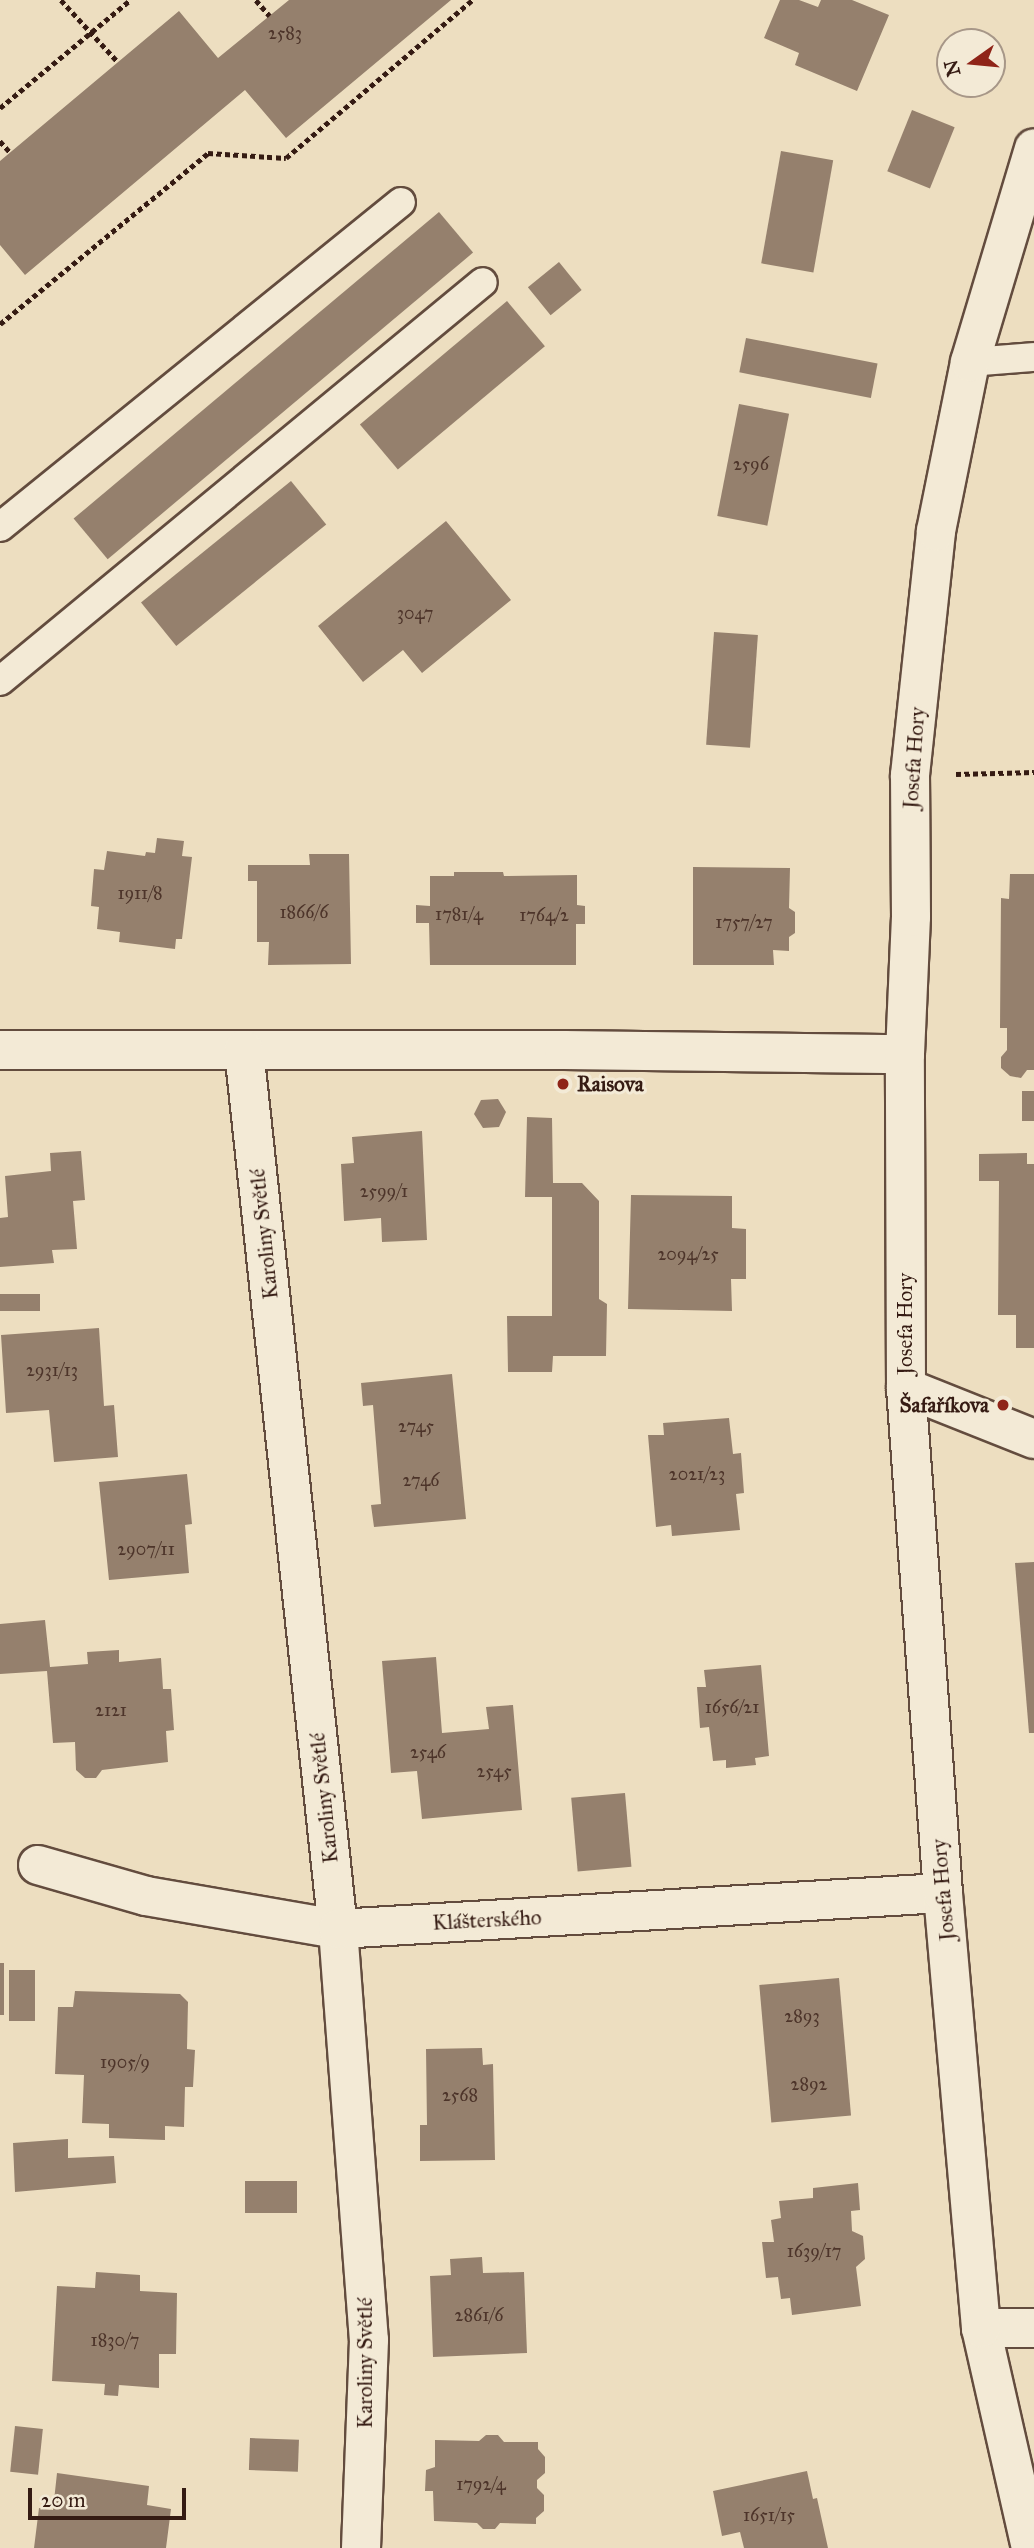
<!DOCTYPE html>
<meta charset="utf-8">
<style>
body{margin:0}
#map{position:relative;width:1034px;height:2548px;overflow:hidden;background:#eddec0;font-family:"IM FELL Great Primer",serif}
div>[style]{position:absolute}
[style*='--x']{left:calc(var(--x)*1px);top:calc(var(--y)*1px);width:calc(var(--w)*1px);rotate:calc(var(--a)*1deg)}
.building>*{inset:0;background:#95806d;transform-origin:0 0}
.path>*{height:4.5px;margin-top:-2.25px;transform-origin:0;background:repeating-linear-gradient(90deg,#351b13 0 5px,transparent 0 8.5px)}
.roads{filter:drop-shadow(2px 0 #634c3e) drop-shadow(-2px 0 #634c3e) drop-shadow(0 2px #634c3e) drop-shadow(0 -2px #634c3e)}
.lane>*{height:28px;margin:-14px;padding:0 14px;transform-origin:14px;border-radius:14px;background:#f3ead6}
.street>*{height:38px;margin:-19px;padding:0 19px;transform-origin:19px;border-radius:19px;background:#f3ead6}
.dots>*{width:19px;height:19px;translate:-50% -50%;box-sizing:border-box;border:4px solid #f3ead6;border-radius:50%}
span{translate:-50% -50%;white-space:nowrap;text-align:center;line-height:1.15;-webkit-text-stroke:6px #f3ead6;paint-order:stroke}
.number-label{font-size:18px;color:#4d342a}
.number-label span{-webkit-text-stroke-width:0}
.street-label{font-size:21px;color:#351b13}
.poi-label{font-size:21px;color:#351b13;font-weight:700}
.left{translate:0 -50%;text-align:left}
.right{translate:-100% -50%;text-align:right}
.north{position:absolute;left:936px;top:28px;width:70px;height:70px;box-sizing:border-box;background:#f3ead6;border:2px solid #a79788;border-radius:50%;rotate:255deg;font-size:19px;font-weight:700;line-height:28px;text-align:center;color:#351b13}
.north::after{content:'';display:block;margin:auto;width:24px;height:32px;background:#8f2418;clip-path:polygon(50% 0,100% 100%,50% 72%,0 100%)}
.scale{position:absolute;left:28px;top:2488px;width:158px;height:32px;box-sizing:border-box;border:4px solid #351b13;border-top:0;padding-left:9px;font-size:21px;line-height:24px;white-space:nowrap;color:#351b13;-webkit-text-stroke:5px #f3ead6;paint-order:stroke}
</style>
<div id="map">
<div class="building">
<div style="clip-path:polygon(289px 0,451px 0,286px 138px,245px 90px,25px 275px,0 245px,0 161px,179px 11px,218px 58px)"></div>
<div style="clip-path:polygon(780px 0,799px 0,818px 7px,821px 0,852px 0,889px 15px,857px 91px,795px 65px,799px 53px,764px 38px)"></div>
<div style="left:912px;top:110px;width:46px;height:66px;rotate:22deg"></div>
<div style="left:781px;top:151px;width:53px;height:114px;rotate:10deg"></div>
<div style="left:439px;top:212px;width:53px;height:477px;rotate:50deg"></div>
<div style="left:559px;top:262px;width:36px;height:40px;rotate:51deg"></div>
<div style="left:507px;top:301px;width:59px;height:192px;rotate:50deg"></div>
<div style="left:746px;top:338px;width:134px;height:35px;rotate:11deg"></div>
<div style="left:739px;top:404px;width:51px;height:114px;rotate:11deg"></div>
<div style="left:291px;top:481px;width:56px;height:193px;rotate:51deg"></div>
<div style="clip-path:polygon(446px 521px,511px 600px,422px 673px,403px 650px,363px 682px,318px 626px)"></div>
<div style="left:714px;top:632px;width:44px;height:113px;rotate:4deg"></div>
<div style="clip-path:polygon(157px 838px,184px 841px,182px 856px,192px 857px,182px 939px,176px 939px,175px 949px,119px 942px,120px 932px,97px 929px,99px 907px,91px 906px,94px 869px,104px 870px,107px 851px,145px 856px,146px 852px,155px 853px)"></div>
<div style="clip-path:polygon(309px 854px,349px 854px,351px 964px,268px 965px,269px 942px,257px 942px,257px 881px,248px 881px,248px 865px,310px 865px)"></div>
<div style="clip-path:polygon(693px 867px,790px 868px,789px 908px,795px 912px,795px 933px,789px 937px,789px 951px,773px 950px,774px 965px,693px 965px)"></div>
<div style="clip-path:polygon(454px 872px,503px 872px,504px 876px,577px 875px,577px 905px,585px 906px,585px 924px,576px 924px,576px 965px,430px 965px,429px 923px,416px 923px,416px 905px,430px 906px,430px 876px,454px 876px)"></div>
<div style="clip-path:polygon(1010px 874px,1034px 874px,1034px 1070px,1027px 1070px,1021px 1078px,1010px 1076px,1001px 1068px,1001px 1057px,1007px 1050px,1007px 1028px,1000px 1028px,1001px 898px,1009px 899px)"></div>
<div style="left:1022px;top:1091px;width:12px;height:30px"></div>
<div style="clip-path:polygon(498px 1099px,506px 1112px,499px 1127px,483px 1128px,474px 1114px,481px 1100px)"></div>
<div style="clip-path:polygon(527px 1117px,552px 1118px,553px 1183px,582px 1183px,599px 1201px,599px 1299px,607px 1304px,606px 1356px,553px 1356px,552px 1372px,508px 1372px,507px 1316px,552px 1316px,552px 1197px,525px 1197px)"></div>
<div style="clip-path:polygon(422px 1131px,427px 1240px,382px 1242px,381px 1218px,344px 1221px,341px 1164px,354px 1163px,352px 1137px)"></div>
<div style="clip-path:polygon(81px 1151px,85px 1200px,73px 1201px,77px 1249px,52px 1250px,54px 1263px,0 1267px,0 1218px,8px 1217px,5px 1176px,51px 1171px,50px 1153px)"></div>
<div style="clip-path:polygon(1027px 1153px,1027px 1164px,1034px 1164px,1034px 1348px,1016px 1348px,1016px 1315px,998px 1315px,999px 1181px,979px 1181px,979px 1154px)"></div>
<div style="clip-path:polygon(631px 1195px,732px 1196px,732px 1228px,746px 1229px,746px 1279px,731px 1279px,732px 1311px,628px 1309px)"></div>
<div style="left:0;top:1294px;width:40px;height:17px"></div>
<div style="clip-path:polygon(99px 1328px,104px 1406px,114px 1405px,118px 1457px,54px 1462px,49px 1410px,6px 1413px,1px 1335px)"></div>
<div style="clip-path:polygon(452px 1374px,466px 1519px,374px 1527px,371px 1505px,381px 1504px,377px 1455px,373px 1405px,363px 1406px,361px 1383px)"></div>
<div style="clip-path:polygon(729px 1418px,733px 1454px,741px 1453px,744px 1493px,736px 1494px,740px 1530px,672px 1536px,671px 1525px,656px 1527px,648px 1435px,664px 1435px,663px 1423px)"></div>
<div style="clip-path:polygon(187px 1474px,192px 1524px,185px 1525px,189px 1573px,109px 1580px,99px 1482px)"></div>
<div style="clip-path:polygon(1034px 1562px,1034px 1733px,1029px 1733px,1015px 1563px)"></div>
<div style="clip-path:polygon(45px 1620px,50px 1667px,88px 1664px,87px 1652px,119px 1650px,119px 1662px,161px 1658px,163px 1689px,171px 1689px,174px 1730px,166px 1731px,168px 1762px,102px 1770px,96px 1778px,85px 1778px,76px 1770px,75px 1742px,53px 1743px,47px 1671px,0 1674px,0 1624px)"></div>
<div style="clip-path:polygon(436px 1657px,442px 1733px,489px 1729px,486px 1707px,513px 1705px,522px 1810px,422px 1819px,417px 1771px,391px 1773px,382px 1661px)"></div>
<div style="clip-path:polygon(761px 1665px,769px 1756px,755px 1758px,756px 1765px,726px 1768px,726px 1760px,713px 1761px,709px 1727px,700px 1728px,697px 1687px,706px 1687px,704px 1670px)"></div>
<div style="left:625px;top:1793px;width:74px;height:54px;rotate:85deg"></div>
<div style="left:0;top:1963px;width:4px;height:52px"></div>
<div style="left:9px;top:1970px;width:26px;height:51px"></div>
<div style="left:839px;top:1978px;width:138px;height:80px;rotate:85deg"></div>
<div style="clip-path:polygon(75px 1991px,180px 1994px,188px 2002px,187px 2049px,195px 2050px,193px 2087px,185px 2087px,184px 2127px,165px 2126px,165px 2140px,109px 2138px,109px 2124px,82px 2123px,84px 2075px,55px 2074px,58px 2007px,73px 2007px)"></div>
<div style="clip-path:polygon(482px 2048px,483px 2065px,493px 2064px,495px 2160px,420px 2161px,420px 2125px,427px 2125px,426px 2049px)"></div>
<div style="clip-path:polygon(68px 2139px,68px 2158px,114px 2156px,116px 2183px,15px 2192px,13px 2143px)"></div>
<div style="left:297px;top:2181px;width:32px;height:52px;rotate:90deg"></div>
<div style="clip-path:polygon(858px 2183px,860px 2210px,851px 2211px,852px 2231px,863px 2236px,865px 2259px,856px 2267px,861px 2306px,792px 2315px,790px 2298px,781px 2299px,778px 2277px,766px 2278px,762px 2242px,774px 2242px,771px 2220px,781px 2218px,779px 2201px,813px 2198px,813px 2188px)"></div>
<div style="clip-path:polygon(482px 2257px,483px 2273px,524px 2272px,527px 2353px,433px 2357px,430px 2276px,451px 2275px,450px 2259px)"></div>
<div style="clip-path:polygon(96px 2272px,140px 2275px,140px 2291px,177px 2293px,176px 2354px,159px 2354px,159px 2388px,119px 2385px,118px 2396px,104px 2395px,105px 2384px,52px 2381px,57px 2286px,95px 2288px)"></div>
<div style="left:15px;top:2426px;width:28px;height:46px;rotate:6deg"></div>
<div style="clip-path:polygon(486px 2435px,498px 2435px,504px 2442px,538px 2442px,538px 2449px,545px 2457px,545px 2473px,537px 2480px,537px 2488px,544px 2495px,544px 2511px,536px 2518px,536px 2524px,500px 2523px,495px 2529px,483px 2529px,477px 2523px,434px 2521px,433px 2491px,425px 2491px,426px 2470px,435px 2467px,435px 2440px,479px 2441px)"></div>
<div style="left:250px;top:2438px;width:49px;height:32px;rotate:2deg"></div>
<div style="clip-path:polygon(807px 2471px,813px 2499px,817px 2498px,828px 2548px,744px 2548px,740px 2532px,722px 2536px,713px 2491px)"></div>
<div style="clip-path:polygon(57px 2473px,149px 2486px,147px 2505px,171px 2509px,166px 2548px,34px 2548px,39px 2508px,53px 2510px)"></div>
</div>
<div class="path">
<div style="--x:61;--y:0;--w:84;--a:47.4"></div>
<div style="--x:256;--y:0;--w:21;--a:49"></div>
<div style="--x:0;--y:108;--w:169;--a:-39.7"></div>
<div style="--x:0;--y:141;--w:15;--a:48"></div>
<div style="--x:0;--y:324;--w:269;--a:-39.4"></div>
<div style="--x:208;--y:153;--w:78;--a:3.7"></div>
<div style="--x:286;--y:158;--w:244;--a:-40.3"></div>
<div style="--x:956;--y:774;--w:78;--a:-1.5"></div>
</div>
<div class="roads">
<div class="lane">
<div style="--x:970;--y:362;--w:64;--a:-4.5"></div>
<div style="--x:0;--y:527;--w:516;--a:-39.02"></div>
<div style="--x:0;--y:681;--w:626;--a:-39.56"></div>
</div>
<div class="street">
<div style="--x:0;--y:1050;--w:564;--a:0"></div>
<div style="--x:564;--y:1050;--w:341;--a:0.7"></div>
<div style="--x:244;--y:1050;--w:884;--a:83.9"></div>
<div style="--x:338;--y:1929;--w:412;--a:85.7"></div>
<div style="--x:369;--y:2340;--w:208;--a:92.2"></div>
<div style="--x:906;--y:1388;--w:138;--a:21.7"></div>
<div style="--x:38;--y:1865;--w:112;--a:16"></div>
<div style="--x:146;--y:1896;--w:195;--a:9.8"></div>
<div style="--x:338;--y:1929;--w:606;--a:-3.41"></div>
<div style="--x:981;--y:2328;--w:53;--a:0"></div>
<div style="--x:1031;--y:2548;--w:226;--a:-102.8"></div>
<div style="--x:981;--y:2328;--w:437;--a:-95"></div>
<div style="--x:943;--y:1893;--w:506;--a:-94.19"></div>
<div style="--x:906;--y:1388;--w:334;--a:-90.2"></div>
<div style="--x:905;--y:1054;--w:137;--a:-87.5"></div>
<div style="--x:911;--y:917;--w:142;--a:-90.4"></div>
<div style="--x:910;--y:775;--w:245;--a:-83.9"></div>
<div style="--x:936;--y:531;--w:172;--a:-78.6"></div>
<div style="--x:970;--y:362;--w:223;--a:-73.3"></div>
</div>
</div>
<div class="dots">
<div style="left:563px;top:1084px;background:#8f2418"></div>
<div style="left:1003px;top:1405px;background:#8f2418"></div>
</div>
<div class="number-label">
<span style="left:285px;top:33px">2583</span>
<span style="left:751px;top:464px">2596</span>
<span style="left:415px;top:613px">3047</span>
<span style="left:140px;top:893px">1911/8</span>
<span style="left:304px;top:912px">1866/6</span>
<span style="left:459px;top:914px">1781/4</span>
<span style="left:544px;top:915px">1764/2</span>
<span style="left:744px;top:922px">1757/27</span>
<span style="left:384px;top:1191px">2599/1</span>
<span style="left:688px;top:1254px">2094/25</span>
<span style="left:52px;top:1370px">2931/13</span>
<span style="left:416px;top:1426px">2745</span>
<span style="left:697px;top:1474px">2021/23</span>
<span style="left:421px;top:1480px">2746</span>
<span style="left:146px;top:1549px">2907/11</span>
<span style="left:732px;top:1707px">1656/21</span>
<span style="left:111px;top:1710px">2121</span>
<span style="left:428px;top:1752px">2546</span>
<span style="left:494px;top:1771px">2545</span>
<span style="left:802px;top:2016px">2893</span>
<span style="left:125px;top:2062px">1905/9</span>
<span style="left:809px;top:2084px">2892</span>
<span style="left:460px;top:2095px">2568</span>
<span style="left:814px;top:2251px">1639/17</span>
<span style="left:479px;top:2315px">2861/6</span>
<span style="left:115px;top:2340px">1830/7</span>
<span style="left:481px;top:2484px">1792/4</span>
<span style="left:769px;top:2515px">1651/15</span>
</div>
<div class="street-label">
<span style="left:914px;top:758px;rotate:-86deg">Josefa Hory</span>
<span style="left:264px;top:1234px;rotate:-96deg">Karoliny Světlé</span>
<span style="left:905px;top:1324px;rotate:-90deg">Josefa Hory</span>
<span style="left:324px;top:1798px;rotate:-96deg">Karoliny Světlé</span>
<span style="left:943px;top:1890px;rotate:-95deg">Josefa Hory</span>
<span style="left:487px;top:1920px;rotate:-3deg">Klášterského</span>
<span style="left:365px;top:2363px;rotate:-90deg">Karoliny Světlé</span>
</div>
<div class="poi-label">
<span class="left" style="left:577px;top:1084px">Raisova</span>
<span class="right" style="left:989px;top:1405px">Šafaříkova</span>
</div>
<div class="north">N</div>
<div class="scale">20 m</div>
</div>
